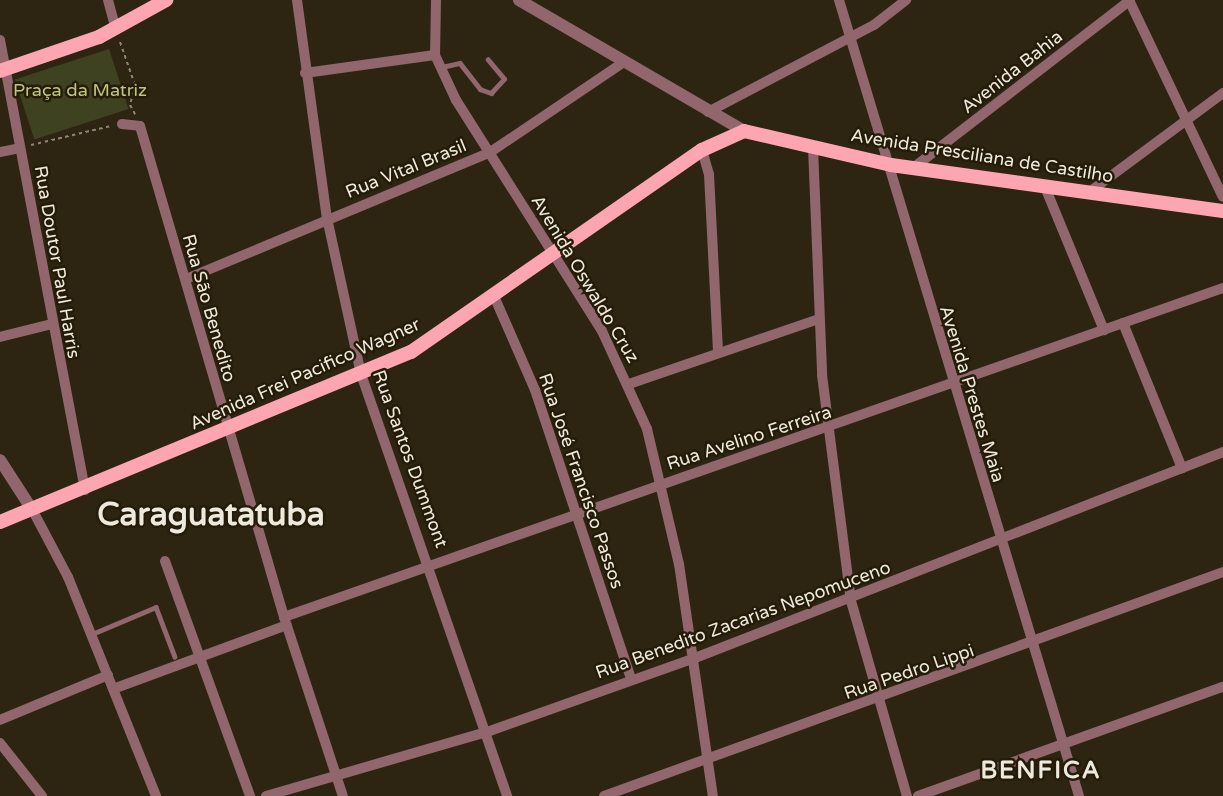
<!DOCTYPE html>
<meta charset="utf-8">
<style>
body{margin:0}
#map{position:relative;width:1223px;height:796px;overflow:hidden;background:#2d2512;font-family:"Varela Round",sans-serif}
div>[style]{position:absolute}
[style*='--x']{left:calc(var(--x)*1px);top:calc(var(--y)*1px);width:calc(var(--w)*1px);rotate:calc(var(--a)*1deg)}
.green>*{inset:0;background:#3f4221;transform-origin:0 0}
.path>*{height:2px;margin-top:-1px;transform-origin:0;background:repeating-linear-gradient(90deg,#8b8575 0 3.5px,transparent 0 7px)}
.service>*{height:4.5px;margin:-2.25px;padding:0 2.25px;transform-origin:2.25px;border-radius:2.25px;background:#91666c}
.minor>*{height:10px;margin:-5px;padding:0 5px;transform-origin:5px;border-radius:5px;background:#91666c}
.tertiary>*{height:12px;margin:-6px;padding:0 6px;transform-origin:6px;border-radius:6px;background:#91666c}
.primary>*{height:14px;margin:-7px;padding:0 7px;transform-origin:7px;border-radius:7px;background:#fda5b1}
span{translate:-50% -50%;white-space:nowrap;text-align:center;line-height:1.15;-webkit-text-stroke:5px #241c09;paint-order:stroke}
.street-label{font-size:18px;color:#eee9dd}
.park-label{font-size:18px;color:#bec67e}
.district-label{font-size:24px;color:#eee9dd;font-weight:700;letter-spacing:2px}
.town-label{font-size:32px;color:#eee9dd;font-weight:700}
</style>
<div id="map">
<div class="green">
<div style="left:109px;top:49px;width:63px;height:99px;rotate:72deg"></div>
</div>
<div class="path">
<div style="--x:120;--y:42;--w:46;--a:70.8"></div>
<div style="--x:135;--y:85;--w:21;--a:104"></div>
<div style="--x:130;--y:105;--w:13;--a:61"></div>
<div style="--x:31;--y:145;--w:82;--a:-13.4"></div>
</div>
<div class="service">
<div style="--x:442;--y:67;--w:18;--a:-13"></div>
<div style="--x:460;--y:63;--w:33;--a:52"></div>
<div style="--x:480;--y:89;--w:12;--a:20"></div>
<div style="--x:491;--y:93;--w:19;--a:-47"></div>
<div style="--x:504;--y:79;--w:25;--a:-130"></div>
<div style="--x:92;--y:634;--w:69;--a:-22.9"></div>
<div style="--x:156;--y:607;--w:53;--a:69.2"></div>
</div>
<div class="minor">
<div style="--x:108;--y:0;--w:30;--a:75"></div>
<div style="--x:297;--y:0;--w:220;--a:82.2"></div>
<div style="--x:327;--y:218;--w:160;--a:77.7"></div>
<div style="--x:361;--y:374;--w:447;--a:70.9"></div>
<div style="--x:436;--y:0;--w:55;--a:91"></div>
<div style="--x:435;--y:55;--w:50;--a:65"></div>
<div style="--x:456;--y:100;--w:273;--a:57.7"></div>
<div style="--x:602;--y:331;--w:108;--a:65.3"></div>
<div style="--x:647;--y:429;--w:139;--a:76.7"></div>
<div style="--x:679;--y:564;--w:234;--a:81.7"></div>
<div style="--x:839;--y:0;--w:831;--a:73.22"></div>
<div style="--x:1129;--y:0;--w:218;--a:64.5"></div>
<div style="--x:0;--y:40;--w:458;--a:79.3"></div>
<div style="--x:305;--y:73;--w:131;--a:-7.9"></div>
<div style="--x:708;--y:112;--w:187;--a:-27.7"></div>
<div style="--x:874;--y:25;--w:41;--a:-38"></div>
<div style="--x:122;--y:124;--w:18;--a:6"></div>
<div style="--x:140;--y:126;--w:512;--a:73.65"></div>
<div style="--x:284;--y:617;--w:188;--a:71.8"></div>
<div style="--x:813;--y:147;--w:228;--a:87.7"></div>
<div style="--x:822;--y:375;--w:228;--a:82.7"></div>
<div style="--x:851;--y:601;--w:203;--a:74"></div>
<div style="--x:702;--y:150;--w:25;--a:74"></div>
<div style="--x:709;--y:174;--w:179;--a:87.1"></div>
<div style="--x:0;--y:152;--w:20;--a:-11"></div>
<div style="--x:913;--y:168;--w:274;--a:-37.7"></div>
<div style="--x:1045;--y:187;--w:155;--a:67.6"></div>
<div style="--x:1088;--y:193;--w:168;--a:-36.5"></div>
<div style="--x:186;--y:279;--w:328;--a:-22.6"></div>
<div style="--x:489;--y:153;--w:163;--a:-34"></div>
<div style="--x:494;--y:296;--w:103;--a:66.4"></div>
<div style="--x:535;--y:390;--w:304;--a:71.6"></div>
<div style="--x:1123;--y:323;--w:157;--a:67.9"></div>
<div style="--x:0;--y:337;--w:54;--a:-14"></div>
<div style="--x:629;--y:384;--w:201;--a:-18.9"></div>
<div style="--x:33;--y:511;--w:75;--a:62.1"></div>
<div style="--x:68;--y:577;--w:236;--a:68.1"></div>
<div style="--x:165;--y:561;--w:250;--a:70.1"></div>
<div style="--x:284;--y:617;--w:995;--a:-19.31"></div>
<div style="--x:113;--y:689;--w:185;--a:-20.2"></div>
<div style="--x:0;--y:720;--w:117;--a:-22.6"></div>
<div style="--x:0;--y:743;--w:68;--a:51.6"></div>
<div style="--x:266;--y:796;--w:230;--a:-16.2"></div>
<div style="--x:487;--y:732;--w:221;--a:-19.6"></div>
<div style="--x:695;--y:658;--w:567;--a:-21.31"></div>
<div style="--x:604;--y:796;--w:658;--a:-19.89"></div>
<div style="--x:918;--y:796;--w:324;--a:-19.7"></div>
</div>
<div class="tertiary">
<div style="--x:519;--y:0;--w:260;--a:30.2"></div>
<div style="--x:0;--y:460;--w:61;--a:57.1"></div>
</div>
<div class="primary">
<div style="--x:0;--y:71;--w:105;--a:-19"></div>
<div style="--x:99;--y:37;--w:77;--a:-28.9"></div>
<div style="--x:0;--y:522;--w:445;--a:-22.5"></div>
<div style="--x:411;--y:352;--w:354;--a:-34.8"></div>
<div style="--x:702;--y:150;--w:46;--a:-24.3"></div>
<div style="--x:744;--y:131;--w:151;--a:13"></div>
<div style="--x:891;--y:165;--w:335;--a:7.9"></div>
</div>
<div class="street-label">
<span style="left:1012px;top:72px;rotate:-38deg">Avenida Bahia</span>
<span style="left:982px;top:156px;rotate:9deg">Avenida Presciliana de Castilho</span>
<span style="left:406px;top:169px;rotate:-22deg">Rua Vital Brasil</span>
<span style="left:57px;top:262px;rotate:80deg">Rua Doutor Paul Harris</span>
<span style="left:585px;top:279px;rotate:59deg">Avenida Oswaldo Cruz</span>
<span style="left:209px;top:308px;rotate:74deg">Rua São Benedito</span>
<span style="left:305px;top:374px;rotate:-24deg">Avenida Frei Pacifico Wagner</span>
<span style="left:972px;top:394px;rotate:73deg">Avenida Prestes Maia</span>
<span style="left:749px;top:438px;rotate:-18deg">Rua Avelino Ferreira</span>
<span style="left:410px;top:459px;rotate:70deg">Rua Santos Dummont</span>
<span style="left:581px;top:481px;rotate:71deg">Rua José Francisco Passos</span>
<span style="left:743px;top:620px;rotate:-20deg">Rua Benedito Zacarias Nepomuceno</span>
<span style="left:909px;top:672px;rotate:-19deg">Rua Pedro Lippi</span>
</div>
<div class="park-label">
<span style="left:80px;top:90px">Praça da Matriz</span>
</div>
<div class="district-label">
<span style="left:1041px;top:771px">BENFICA</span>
</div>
<div class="town-label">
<span style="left:211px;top:515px">Caraguatatuba</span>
</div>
</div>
